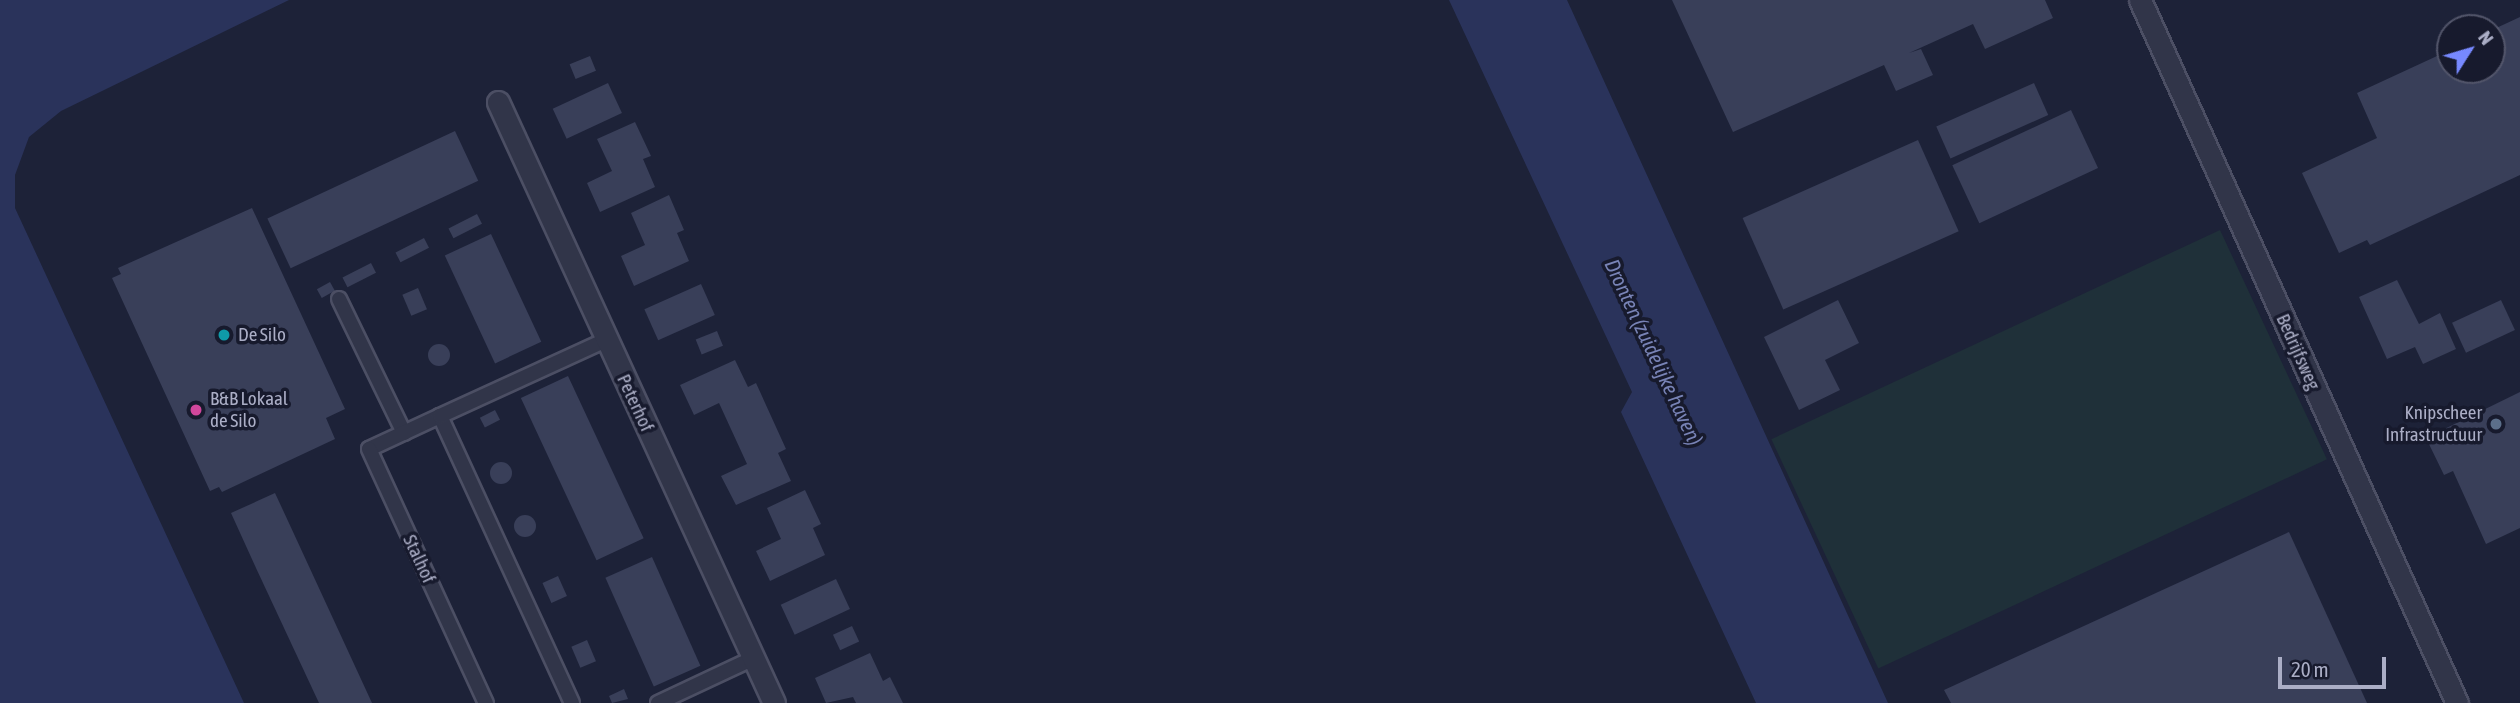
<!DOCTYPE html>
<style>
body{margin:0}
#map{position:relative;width:2520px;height:703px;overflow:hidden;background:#1d2238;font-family:"Asap Condensed",sans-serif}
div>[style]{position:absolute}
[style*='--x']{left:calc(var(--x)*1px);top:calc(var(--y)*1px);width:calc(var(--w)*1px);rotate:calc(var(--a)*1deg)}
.green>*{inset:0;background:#1f3039;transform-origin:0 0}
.water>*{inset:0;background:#2a335b}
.building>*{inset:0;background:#393f59;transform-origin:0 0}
.round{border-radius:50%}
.roads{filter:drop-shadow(2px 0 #4c4f64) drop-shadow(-2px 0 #4c4f64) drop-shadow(0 2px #4c4f64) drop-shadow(0 -2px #4c4f64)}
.lane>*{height:14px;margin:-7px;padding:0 7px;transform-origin:7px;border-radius:7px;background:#313549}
.street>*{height:21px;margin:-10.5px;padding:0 10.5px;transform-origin:10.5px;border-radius:10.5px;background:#313549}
.dots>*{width:19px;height:19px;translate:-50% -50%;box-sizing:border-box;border:4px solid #171a2d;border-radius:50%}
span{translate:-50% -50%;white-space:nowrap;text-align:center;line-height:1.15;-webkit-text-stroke:7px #171a2d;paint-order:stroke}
.poi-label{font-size:19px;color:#abaec6}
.left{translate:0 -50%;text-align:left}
.right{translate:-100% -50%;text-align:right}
.street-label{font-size:19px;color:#abaec6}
.water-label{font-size:21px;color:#7883b6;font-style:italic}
.north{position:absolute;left:2436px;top:14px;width:70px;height:70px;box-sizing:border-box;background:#171a2d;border:2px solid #52556a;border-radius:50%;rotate:53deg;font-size:19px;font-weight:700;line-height:28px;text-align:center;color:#abaec6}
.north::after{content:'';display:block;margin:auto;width:24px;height:32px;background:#7789ff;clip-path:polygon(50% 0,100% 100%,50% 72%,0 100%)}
.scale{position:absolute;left:2278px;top:657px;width:108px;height:32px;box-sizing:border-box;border:4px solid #abaec6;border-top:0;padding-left:9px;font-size:21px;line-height:24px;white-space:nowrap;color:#abaec6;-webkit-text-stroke:5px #171a2d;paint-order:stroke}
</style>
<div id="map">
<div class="green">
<div style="left:2220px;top:230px;width:253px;height:495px;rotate:65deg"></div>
</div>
<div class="water">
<div style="clip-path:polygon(0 0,289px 0,61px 111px,29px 137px,15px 175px,15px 208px,244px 703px,0 703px)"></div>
<div style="clip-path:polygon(1449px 0,1567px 0,1888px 703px,1756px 703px,1621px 412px,1632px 392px)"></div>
</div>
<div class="building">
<div style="clip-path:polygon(1672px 0,2045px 0,2053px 18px,1985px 49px,1973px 24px,1909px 53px,1921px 49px,1933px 75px,1896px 91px,1884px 65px,1733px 132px)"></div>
<div style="clip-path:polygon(2520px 17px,2520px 175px,2370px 245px,2367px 240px,2339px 253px,2302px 173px,2377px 138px,2357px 93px,2450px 50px,2450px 70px,2492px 70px,2492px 30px)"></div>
<div style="left:590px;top:56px;width:16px;height:22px;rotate:68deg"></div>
<div style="left:608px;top:83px;width:33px;height:61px;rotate:65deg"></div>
<div style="left:2034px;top:83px;width:35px;height:107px;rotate:66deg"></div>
<div style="left:2071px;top:110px;width:64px;height:131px;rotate:65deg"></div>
<div style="clip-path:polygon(635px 122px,651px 156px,643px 159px,655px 187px,600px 212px,587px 183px,612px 171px,597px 139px)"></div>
<div style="left:455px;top:131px;width:55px;height:207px;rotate:65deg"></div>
<div style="left:1918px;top:140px;width:100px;height:192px;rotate:66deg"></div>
<div style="clip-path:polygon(669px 195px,684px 230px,677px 233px,689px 261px,634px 286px,621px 256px,645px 245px,631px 213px)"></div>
<div style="clip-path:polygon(252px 208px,345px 409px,326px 418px,335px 439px,222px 492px,219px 487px,210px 491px,112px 278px,121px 274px,118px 268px)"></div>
<div style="left:477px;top:214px;width:11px;height:32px;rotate:63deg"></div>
<div style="left:491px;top:234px;width:119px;height:51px;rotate:65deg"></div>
<div style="left:424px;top:238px;width:11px;height:32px;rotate:63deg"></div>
<div style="left:371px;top:263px;width:11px;height:32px;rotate:63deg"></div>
<div style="clip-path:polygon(2397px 280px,2419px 324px,2440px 313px,2456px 349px,2423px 364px,2415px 347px,2387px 359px,2359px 297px)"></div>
<div style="left:330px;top:282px;width:10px;height:15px;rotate:61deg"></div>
<div style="left:701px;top:284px;width:34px;height:62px;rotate:66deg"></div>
<div style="left:418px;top:288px;width:23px;height:17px;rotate:67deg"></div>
<div style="clip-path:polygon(1838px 300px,1859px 343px,1825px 360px,1840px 390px,1799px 410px,1764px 337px)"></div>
<div style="left:2501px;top:300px;width:33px;height:54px;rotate:65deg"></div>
<div style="left:717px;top:331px;width:16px;height:23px;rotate:68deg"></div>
<div class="round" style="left:428px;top:344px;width:22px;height:22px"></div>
<div style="clip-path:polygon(735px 360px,748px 387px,756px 383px,786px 449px,778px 453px,791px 481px,736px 505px,721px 476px,747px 464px,719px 403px,694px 415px,680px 385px)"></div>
<div style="left:568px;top:376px;width:179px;height:52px;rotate:65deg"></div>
<div style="clip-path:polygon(2520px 392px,2520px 528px,2486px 544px,2453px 471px,2444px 475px,2426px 438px)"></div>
<div style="left:495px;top:410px;width:11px;height:17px;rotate:63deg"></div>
<div class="round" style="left:490px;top:462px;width:22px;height:22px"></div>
<div style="clip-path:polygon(805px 490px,821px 524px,813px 528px,825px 555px,770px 581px,756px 551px,781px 539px,767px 508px)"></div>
<div style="clip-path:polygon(275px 493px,288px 521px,372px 703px,319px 703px,256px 568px,231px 513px)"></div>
<div class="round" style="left:514px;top:515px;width:22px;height:22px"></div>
<div style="clip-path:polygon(2289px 532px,2367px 703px,1951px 703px,1944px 690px)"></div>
<div style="left:652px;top:557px;width:119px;height:51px;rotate:66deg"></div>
<div style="left:558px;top:576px;width:22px;height:17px;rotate:66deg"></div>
<div style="left:836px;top:579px;width:33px;height:61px;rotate:65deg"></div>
<div style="left:852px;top:626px;width:17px;height:21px;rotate:65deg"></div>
<div style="left:587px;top:640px;width:23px;height:17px;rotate:67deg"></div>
<div style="clip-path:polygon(870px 653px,883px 681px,890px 677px,903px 703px,856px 703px,853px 697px,826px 703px,815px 678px)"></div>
<div style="clip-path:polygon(624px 689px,628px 699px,612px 703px,609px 696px)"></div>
</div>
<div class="roads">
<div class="lane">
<div style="--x:339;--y:299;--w:149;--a:64.1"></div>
<div style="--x:440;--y:416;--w:78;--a:155.1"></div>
<div style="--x:369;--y:449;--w:280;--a:65.3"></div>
<div style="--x:572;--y:703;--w:316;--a:-114.7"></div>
<div style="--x:440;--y:416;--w:183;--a:-24.6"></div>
<div style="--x:658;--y:703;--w:106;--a:-25.1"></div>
</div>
<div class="street">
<div style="--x:2140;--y:0;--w:771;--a:65.73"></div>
<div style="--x:498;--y:102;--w:661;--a:65.33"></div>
</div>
</div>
<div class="dots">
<div style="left:224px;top:335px;background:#0f9aa8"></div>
<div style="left:196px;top:410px;background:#d1479c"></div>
<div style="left:2496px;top:424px;background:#5c6f8a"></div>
</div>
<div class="poi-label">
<span class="left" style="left:238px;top:335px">De Silo</span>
<span class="left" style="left:210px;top:410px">B&amp;B Lokaal<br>de Silo</span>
<span class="right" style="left:2482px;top:424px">Knipscheer<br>Infrastructuur</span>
</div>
<div class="street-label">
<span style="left:2298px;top:352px;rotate:66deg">Bedrijfsweg</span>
<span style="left:635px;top:403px;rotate:65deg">Peterhof</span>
<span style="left:419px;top:559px;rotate:65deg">Stalhof</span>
</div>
<div class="water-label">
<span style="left:1654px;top:352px;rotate:65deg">Dronten (zuidelijke haven)</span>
</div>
<div class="north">N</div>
<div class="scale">20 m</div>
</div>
